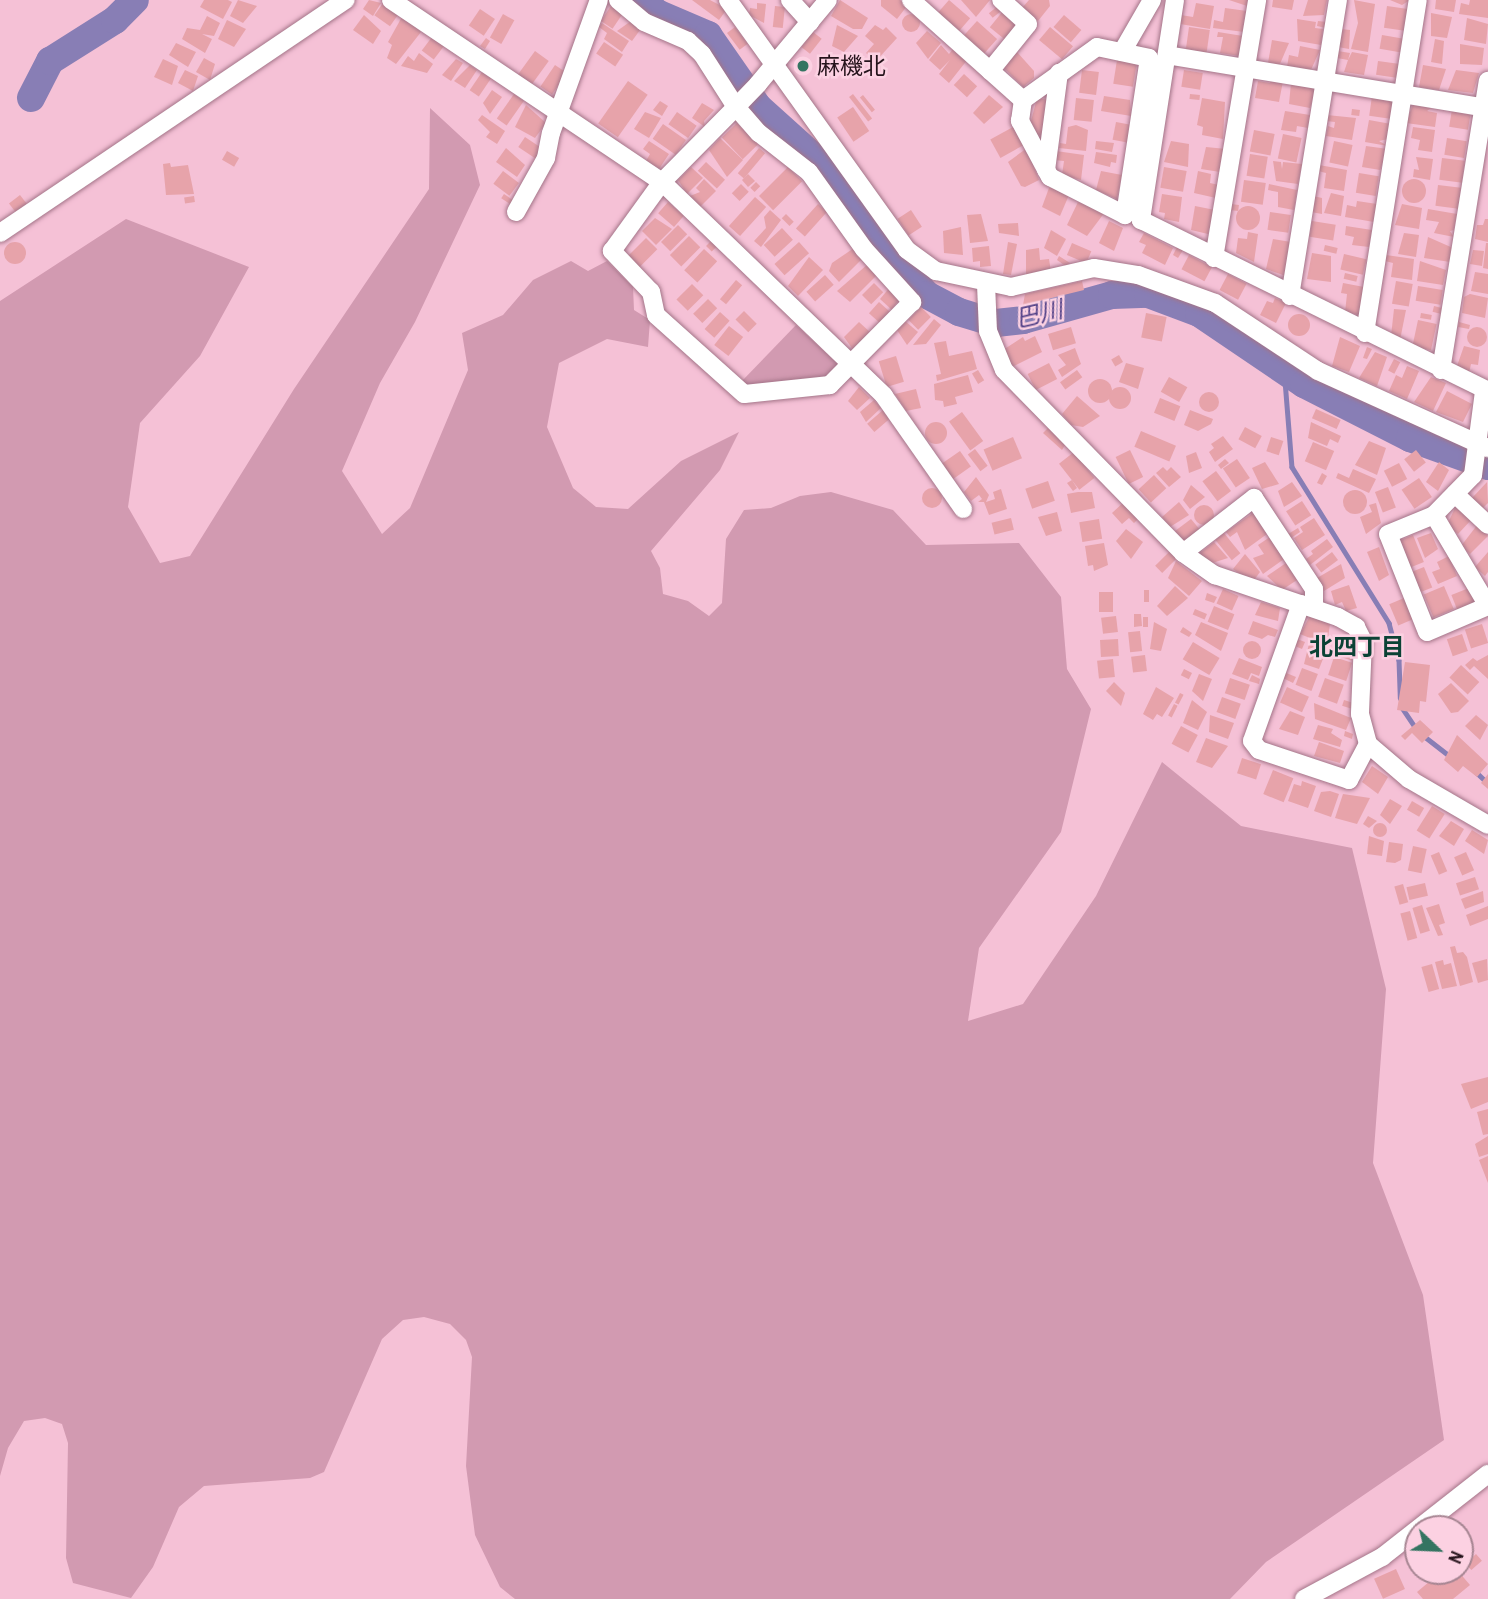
<!DOCTYPE html>
<meta charset="utf-8">
<style>
body{margin:0}
#map{position:relative;width:1488px;height:1599px;overflow:hidden;background:#f5c1d6;font-family:"Archivo Narrow","Noto Sans JP",sans-serif}
div>[style]{position:absolute}
[style*='--x']{left:calc(var(--x)*1px);top:calc(var(--y)*1px);width:calc(var(--w)*1px);rotate:calc(var(--a)*1deg)}
.green>*{inset:0;background:#d29ab1}
.stream>*{height:4.5px;margin:-2.25px;padding:0 2.25px;transform-origin:2.25px;border-radius:2.25px;background:#887eb5}
.river>*{height:28px;margin:-14px;padding:0 14px;transform-origin:14px;border-radius:14px;background:#887eb5}
.building>*{inset:0;background:#e7a3aa;transform-origin:0 0}
.round{border-radius:50%}
.roads{filter:drop-shadow(0 0 2px #a37488) drop-shadow(0 0 2px #a37488)}
.minor>*{height:18px;margin:-9px;padding:0 9px;transform-origin:9px;border-radius:9px;background:#fff}
.dots>*{width:19px;height:19px;translate:-50% -50%;box-sizing:border-box;border:4px solid #fcd1e2;border-radius:50%}
span{translate:-50% -50%;white-space:nowrap;text-align:center;line-height:1.15;-webkit-text-stroke:5px #fcd1e2;paint-order:stroke}
.poi-label{font-size:23px;color:#25131b}
.left{translate:0 -50%;text-align:left}
.water-label{font-size:24px;color:#534288;font-style:italic}
.neighbourhood-label{font-size:24px;color:#0b4235;font-weight:700}
.north{position:absolute;left:1404px;top:1515px;width:70px;height:70px;box-sizing:border-box;background:#fcd1e2;border:2px solid #a68592;border-radius:50%;rotate:113deg;font-size:19px;font-weight:700;line-height:28px;text-align:center;color:#25131b}
.north::after{content:'';display:block;margin:auto;width:24px;height:32px;background:#347461;clip-path:polygon(50% 0,100% 100%,50% 72%,0 100%)}
</style>
<div id="map">
<div class="green">
<div style="clip-path:polygon(430px 108px,470px 145px,480px 185px,415px 322px,380px 383px,342px 471px,382px 534px,410px 508px,468px 370px,462px 333px,503px 315px,533px 280px,571px 261px,588px 271px,607px 261px,633px 287px,634px 310px,650px 320px,648px 347px,607px 339px,559px 363px,547px 427px,573px 488px,596px 507px,628px 509px,681px 461px,739px 432px,720px 470px,651px 551px,660px 568px,663px 594px,688px 601px,709px 616px,722px 603px,726px 539px,744px 510px,771px 508px,800px 496px,831px 492px,893px 510px,926px 545px,1019px 543px,1061px 597px,1067px 669px,1091px 709px,1061px 832px,979px 948px,968px 1021px,1023px 1004px,1096px 896px,1162px 762px,1241px 826px,1352px 848px,1386px 989px,1373px 1163px,1423px 1295px,1444px 1440px,1266px 1562px,1230px 1599px,515px 1599px,500px 1587px,475px 1535px,466px 1466px,472px 1357px,466px 1340px,450px 1324px,424px 1317px,403px 1320px,382px 1339px,324px 1472px,310px 1478px,204px 1486px,179px 1507px,153px 1567px,131px 1598px,73px 1583px,66px 1558px,68px 1443px,62px 1424px,45px 1418px,24px 1421px,8px 1448px,0 1476px,0 301px,126px 219px,249px 267px,200px 356px,140px 423px,128px 507px,160px 563px,190px 556px,294px 389px,429px 189px)"></div>
<div style="clip-path:polygon(796px 325px,840px 366px,828px 378px,748px 388px,741px 382px)"></div>
</div>
<div class="stream">
<div style="--x:1284;--y:368;--w:99;--a:85.4"></div>
<div style="--x:1292;--y:467;--w:184;--a:58.1"></div>
<div style="--x:1389;--y:623;--w:38;--a:75"></div>
<div style="--x:1399;--y:660;--w:38;--a:88"></div>
<div style="--x:1401;--y:706;--w:25;--a:56"></div>
<div style="--x:1424;--y:736;--w:33;--a:38"></div>
<div style="--x:1476;--y:772;--w:16;--a:43"></div>
</div>
<div class="river">
<div style="--x:642;--y:0;--w:20;--a:41"></div>
<div style="--x:657;--y:13;--w:56;--a:23.3"></div>
<div style="--x:708;--y:35;--w:88;--a:55.2"></div>
<div style="--x:758;--y:107;--w:93;--a:41.9"></div>
<div style="--x:827;--y:169;--w:86;--a:55.4"></div>
<div style="--x:876;--y:240;--w:75;--a:47.2"></div>
<div style="--x:927;--y:295;--w:36;--a:28"></div>
<div style="--x:959;--y:312;--w:39;--a:17"></div>
<div style="--x:996;--y:323;--w:27;--a:-6"></div>
<div style="--x:1023;--y:320;--w:92;--a:-15.7"></div>
<div style="--x:1112;--y:295;--w:36;--a:-2"></div>
<div style="--x:1148;--y:294;--w:54;--a:20.4"></div>
<div style="--x:1199;--y:313;--w:127;--a:34.1"></div>
<div style="--x:1304;--y:384;--w:119;--a:27"></div>
<div style="--x:1410;--y:438;--w:83;--a:19.7"></div>
<div style="--x:31;--y:98;--w:42;--a:-62.8"></div>
<div style="--x:50;--y:61;--w:77;--a:-32.2"></div>
<div style="--x:115;--y:20;--w:28;--a:-45"></div>
</div>
<div class="building">
<div style="clip-path:polygon(204px 0,228px 0,232px 2px,223px 19px,200px 7px)"></div>
<div style="clip-path:polygon(238px 0,257px 6px,243px 23px,230px 16px)"></div>
<div style="clip-path:polygon(369px 0,381px 3px,373px 16px,363px 9px)"></div>
<div style="clip-path:polygon(692px 0,710px 0,727px 9px,719px 20px)"></div>
<div style="clip-path:polygon(840px 0,868px 18px,862px 29px,853px 29px,831px 16px)"></div>
<div style="clip-path:polygon(881px 0,900px 0,907px 6px,897px 19px,881px 6px)"></div>
<div style="left:949px;top:0;width:28px;height:19px;rotate:41deg"></div>
<div style="clip-path:polygon(961px 0,990px 0,976px 17px)"></div>
<div style="clip-path:polygon(1029px 0,1049px 0,1050px 6px,1038px 21px,1022px 8px)"></div>
<div style="clip-path:polygon(1229px 0,1248px 0,1247px 6px)"></div>
<div style="clip-path:polygon(1273px 0,1294px 0,1292px 10px,1272px 7px)"></div>
<div style="clip-path:polygon(1308px 0,1327px 0,1324px 15px,1303px 16px)"></div>
<div style="clip-path:polygon(1354px 0,1375px 4px,1368px 52px,1351px 49px,1358px 23px)"></div>
<div style="clip-path:polygon(1390px 0,1410px 0,1402px 5px)"></div>
<div style="clip-path:polygon(1436px 0,1456px 0,1454px 12px,1435px 9px)"></div>
<div style="clip-path:polygon(1470px 0,1488px 0,1488px 18px,1459px 14px,1461px 3px,1469px 5px)"></div>
<div style="left:383px;top:3px;width:19px;height:15px;rotate:35deg"></div>
<div style="clip-path:polygon(757px 3px,766px 4px,764px 23px,749px 15px,750px 8px,757px 9px)"></div>
<div style="clip-path:polygon(1196px 3px,1214px 6px,1210px 29px,1180px 24px,1181px 15px,1193px 17px)"></div>
<div style="left:999px;top:5px;width:6px;height:13px;rotate:51deg"></div>
<div style="left:611px;top:6px;width:14px;height:18px;rotate:34deg"></div>
<div style="left:775px;top:6px;width:10px;height:21px;rotate:6deg"></div>
<div style="left:1387px;top:6px;width:21px;height:22px;rotate:8deg"></div>
<div style="clip-path:polygon(1225px 8px,1247px 11px,1244px 32px,1213px 28px,1214px 20px,1223px 22px)"></div>
<div style="left:480px;top:9px;width:18px;height:20px;rotate:34deg"></div>
<div style="left:1003px;top:11px;width:19px;height:21px;rotate:39deg"></div>
<div style="clip-path:polygon(1431px 13px,1452px 17px,1447px 38px,1431px 36px)"></div>
<div class="round" style="left:902px;top:14px;width:18px;height:18px"></div>
<div style="left:503px;top:14px;width:13px;height:27px;rotate:29deg"></div>
<div style="clip-path:polygon(364px 15px,381px 31px,373px 44px,353px 30px)"></div>
<div style="clip-path:polygon(403px 15px,421px 32px,396px 64px,387px 58px,392px 45px,388px 42px)"></div>
<div style="left:1064px;top:15px;width:23px;height:16px;rotate:41deg"></div>
<div style="clip-path:polygon(207px 16px,220px 23px,214px 36px,202px 34px,212px 39px,205px 53px,182px 39px,187px 28px,200px 30px)"></div>
<div style="clip-path:polygon(1467px 18px,1488px 24px,1486px 44px,1464px 40px)"></div>
<div style="clip-path:polygon(1297px 19px,1316px 22px,1315px 28px,1323px 29px,1321px 45px,1298px 41px)"></div>
<div style="clip-path:polygon(227px 20px,246px 29px,234px 47px,218px 39px)"></div>
<div style="clip-path:polygon(631px 21px,640px 30px,632px 41px,617px 31px)"></div>
<div style="left:977px;top:21px;width:27px;height:21px;rotate:42deg"></div>
<div style="clip-path:polygon(1318px 21px,1327px 22px,1326px 28px,1317px 26px)"></div>
<div style="clip-path:polygon(602px 23px,629px 41px,622px 52px,604px 39px,607px 33px,599px 27px)"></div>
<div style="clip-path:polygon(837px 25px,858px 36px,844px 52px,832px 46px)"></div>
<div style="clip-path:polygon(875px 25px,883px 30px,886px 27px,897px 38px,876px 61px,866px 53px,874px 44px,865px 36px)"></div>
<div style="left:735px;top:27px;width:21px;height:10px;rotate:53deg"></div>
<div style="left:1050px;top:27px;width:30px;height:17px;rotate:40deg"></div>
<div style="left:1189px;top:27px;width:21px;height:24px;rotate:8deg"></div>
<div style="clip-path:polygon(1341px 29px,1350px 30px,1349px 49px,1338px 47px)"></div>
<div style="clip-path:polygon(927px 31px,941px 43px,928px 59px,916px 43px)"></div>
<div style="left:813px;top:32px;width:11px;height:19px;rotate:38deg"></div>
<div style="clip-path:polygon(1218px 32px,1243px 36px,1240px 56px,1220px 53px,1223px 37px,1217px 37px)"></div>
<div style="left:1382px;top:35px;width:22px;height:14px;rotate:10deg"></div>
<div style="left:432px;top:37px;width:15px;height:17px;rotate:37deg"></div>
<div style="clip-path:polygon(486px 38px,490px 41px,485px 49px,480px 46px)"></div>
<div style="clip-path:polygon(1435px 39px,1444px 41px,1442px 64px,1431px 62px)"></div>
<div style="clip-path:polygon(1272px 40px,1289px 43px,1279px 66px,1268px 63px)"></div>
<div style="left:604px;top:42px;width:23px;height:14px;rotate:34deg"></div>
<div style="clip-path:polygon(176px 43px,196px 52px,188px 67px,169px 55px)"></div>
<div style="clip-path:polygon(1460px 44px,1484px 48px,1482px 65px,1460px 64px)"></div>
<div style="clip-path:polygon(941px 45px,949px 54px,953px 49px,968px 59px,949px 83px,939px 74px,950px 60px,940px 70px,929px 60px)"></div>
<div style="clip-path:polygon(1300px 46px,1320px 50px,1310px 72px,1287px 67px,1289px 55px,1298px 57px)"></div>
<div style="left:535px;top:51px;width:17px;height:29px;rotate:36deg"></div>
<div style="clip-path:polygon(1338px 51px,1350px 53px,1348px 60px,1352px 52px,1368px 55px,1364px 75px,1344px 72px,1348px 60px,1337px 58px)"></div>
<div style="clip-path:polygon(1017px 52px,1034px 71px,1034px 78px,1023px 87px,1002px 66px)"></div>
<div style="clip-path:polygon(419px 53px,433px 64px,427px 73px,401px 66px,408px 56px,414px 61px)"></div>
<div style="clip-path:polygon(204px 58px,215px 64px,210px 80px,196px 72px)"></div>
<div style="clip-path:polygon(163px 59px,178px 66px,172px 85px,154px 77px)"></div>
<div style="clip-path:polygon(456px 59px,463px 63px,451px 81px,442px 75px)"></div>
<div style="left:1117px;top:60px;width:20px;height:24px;rotate:9deg"></div>
<div style="left:1378px;top:61px;width:22px;height:14px;rotate:8deg"></div>
<div style="clip-path:polygon(470px 65px,477px 70px,465px 88px,454px 81px)"></div>
<div style="left:555px;top:65px;width:14px;height:26px;rotate:34deg"></div>
<div style="clip-path:polygon(1423px 65px,1446px 69px,1439px 90px,1419px 87px)"></div>
<div style="clip-path:polygon(185px 70px,198px 76px,193px 91px,178px 83px)"></div>
<div style="left:1082px;top:70px;width:17px;height:23px;rotate:7deg"></div>
<div style="left:1184px;top:70px;width:19px;height:17px;rotate:9deg"></div>
<div style="clip-path:polygon(1456px 70px,1479px 73px,1473px 93px,1448px 90px)"></div>
<div style="left:482px;top:72px;width:11px;height:22px;rotate:34deg"></div>
<div style="left:964px;top:74px;width:18px;height:15px;rotate:43deg"></div>
<div style="clip-path:polygon(1271px 79px,1283px 81px,1279px 102px,1255px 98px,1258px 81px,1270px 83px)"></div>
<div style="left:628px;top:81px;width:24px;height:52px;rotate:35deg"></div>
<div style="clip-path:polygon(1291px 83px,1316px 89px,1310px 108px,1289px 104px)"></div>
<div style="clip-path:polygon(492px 90px,502px 97px,490px 114px,483px 103px)"></div>
<div style="left:514px;top:94px;width:12px;height:30px;rotate:35deg"></div>
<div style="left:853px;top:94px;width:31px;height:5px;rotate:52deg"></div>
<div style="left:1190px;top:94px;width:10px;height:5px;rotate:6deg"></div>
<div style="left:863px;top:95px;width:19px;height:4px;rotate:51deg"></div>
<div style="clip-path:polygon(989px 95px,1003px 107px,984px 124px,973px 113px)"></div>
<div style="clip-path:polygon(1104px 96px,1130px 100px,1131px 116px,1101px 111px)"></div>
<div style="left:1372px;top:96px;width:21px;height:20px;rotate:8deg"></div>
<div style="clip-path:polygon(1037px 98px,1050px 100px,1044px 136px,1034px 134px,1030px 125px)"></div>
<div style="left:1076px;top:98px;width:18px;height:22px;rotate:6deg"></div>
<div style="clip-path:polygon(1202px 98px,1225px 102px,1223px 139px,1202px 135px,1203px 127px,1197px 125px)"></div>
<div style="clip-path:polygon(660px 101px,668px 106px,662px 116px,653px 110px)"></div>
<div style="clip-path:polygon(702px 103px,714px 110px,704px 121px,705px 127px,692px 118px)"></div>
<div style="clip-path:polygon(1413px 104px,1434px 106px,1427px 111px,1437px 113px,1435px 127px,1406px 123px)"></div>
<div style="clip-path:polygon(526px 105px,546px 123px,535px 138px,515px 127px)"></div>
<div style="left:853px;top:107px;width:29px;height:19px;rotate:56deg"></div>
<div style="left:1352px;top:109px;width:8px;height:6px;rotate:7deg"></div>
<div style="left:1452px;top:109px;width:19px;height:18px;rotate:9deg"></div>
<div style="clip-path:polygon(1285px 111px,1310px 115px,1308px 128px,1297px 126px,1296px 132px,1281px 130px)"></div>
<div style="clip-path:polygon(645px 112px,661px 118px,649px 138px,634px 129px)"></div>
<div style="left:677px;top:112px;width:24px;height:15px;rotate:35deg"></div>
<div style="clip-path:polygon(482px 115px,505px 131px,497px 144px,486px 137px,490px 132px,478px 120px)"></div>
<div style="clip-path:polygon(1327px 115px,1356px 118px,1352px 140px,1326px 136px,1328px 126px,1334px 128px,1335px 122px,1326px 121px)"></div>
<div style="clip-path:polygon(1369px 120px,1391px 124px,1388px 139px,1379px 141px,1388px 146px,1365px 142px)"></div>
<div style="left:1116px;top:122px;width:15px;height:18px;rotate:11deg"></div>
<div style="left:737px;top:123px;width:30px;height:21px;rotate:46deg"></div>
<div style="left:663px;top:124px;width:28px;height:18px;rotate:35deg"></div>
<div style="clip-path:polygon(1076px 125px,1088px 130px,1086px 151px,1059px 148px,1060px 143px,1066px 144px,1068px 127px)"></div>
<div style="left:1013px;top:127px;width:21px;height:26px;rotate:61deg"></div>
<div style="clip-path:polygon(1413px 127px,1435px 130px,1432px 152px,1418px 150px,1420px 140px,1411px 138px)"></div>
<div style="left:1254px;top:130px;width:21px;height:22px;rotate:11deg"></div>
<div style="left:1283px;top:134px;width:19px;height:25px;rotate:12deg"></div>
<div style="left:525px;top:137px;width:23px;height:12px;rotate:34deg"></div>
<div style="clip-path:polygon(720px 138px,743px 160px,727px 177px,709px 150px)"></div>
<div style="left:1447px;top:138px;width:20px;height:17px;rotate:9deg"></div>
<div style="clip-path:polygon(649px 141px,669px 154px,659px 169px,646px 161px,650px 154px,643px 149px)"></div>
<div style="clip-path:polygon(1096px 141px,1114px 143px,1112px 152px,1095px 149px)"></div>
<div style="clip-path:polygon(1171px 141px,1189px 144px,1188px 167px,1164px 162px)"></div>
<div style="left:1334px;top:141px;width:19px;height:22px;rotate:12deg"></div>
<div style="clip-path:polygon(1366px 146px,1388px 149px,1380px 170px,1362px 167px)"></div>
<div style="clip-path:polygon(1206px 147px,1226px 149px,1220px 172px,1201px 169px)"></div>
<div style="clip-path:polygon(506px 148px,525px 165px,517px 177px,496px 162px)"></div>
<div style="left:759px;top:148px;width:8px;height:33px;rotate:40deg"></div>
<div style="clip-path:polygon(1027px 148px,1039px 180px,1025px 187px,1021px 186px,1008px 162px)"></div>
<div style="left:227px;top:151px;width:14px;height:10px;rotate:30deg"></div>
<div style="clip-path:polygon(1056px 151px,1084px 155px,1081px 180px,1062px 175px,1064px 161px,1054px 160px)"></div>
<div style="clip-path:polygon(1096px 152px,1117px 155px,1116px 163px,1111px 162px,1110px 167px,1094px 163px)"></div>
<div style="left:1250px;top:154px;width:18px;height:22px;rotate:9deg"></div>
<div style="clip-path:polygon(1416px 157px,1433px 159px,1430px 180px,1413px 177px,1414px 169px,1419px 170px)"></div>
<div style="left:1442px;top:158px;width:23px;height:22px;rotate:7deg"></div>
<div style="clip-path:polygon(1273px 161px,1281px 162px,1282px 169px,1283px 162px,1302px 164px,1298px 184px,1276px 181px)"></div>
<div style="left:706px;top:162px;width:26px;height:12px;rotate:43deg"></div>
<div style="clip-path:polygon(170px 163px,171px 167px,188px 165px,194px 194px,166px 195px,163px 164px)"></div>
<div style="clip-path:polygon(1319px 165px,1347px 170px,1344px 191px,1324px 188px,1326px 173px,1318px 171px)"></div>
<div style="clip-path:polygon(691px 167px,703px 178px,687px 194px,678px 180px)"></div>
<div style="left:788px;top:167px;width:20px;height:41px;rotate:45deg"></div>
<div style="left:1164px;top:167px;width:23px;height:21px;rotate:10deg"></div>
<div style="left:503px;top:171px;width:20px;height:16px;rotate:37deg"></div>
<div style="clip-path:polygon(1101px 171px,1122px 175px,1117px 199px,1096px 190px)"></div>
<div style="clip-path:polygon(1198px 171px,1211px 174px,1210px 183px,1219px 185px,1216px 198px,1194px 193px)"></div>
<div style="left:1359px;top:173px;width:20px;height:20px;rotate:9deg"></div>
<div style="clip-path:polygon(748px 174px,755px 181px,748px 187px,742px 180px)"></div>
<div class="round" style="left:1402px;top:179px;width:24px;height:24px"></div>
<div style="clip-path:polygon(704px 179px,716px 191px,700px 207px,690px 196px,700px 192px,696px 188px)"></div>
<div style="left:1244px;top:180px;width:22px;height:22px;rotate:8deg"></div>
<div style="left:756px;top:182px;width:6px;height:8px;rotate:45deg"></div>
<div style="left:741px;top:184px;width:11px;height:13px;rotate:45deg"></div>
<div style="clip-path:polygon(1269px 184px,1297px 190px,1294px 210px,1278px 207px,1278px 192px,1268px 190px)"></div>
<div style="left:1438px;top:185px;width:23px;height:21px;rotate:7deg"></div>
<div style="clip-path:polygon(1053px 187px,1069px 195px,1060px 216px,1042px 207px,1049px 188px)"></div>
<div style="clip-path:polygon(1331px 193px,1344px 196px,1341px 216px,1324px 213px)"></div>
<div style="left:504px;top:194px;width:11px;height:5px;rotate:34deg"></div>
<div style="clip-path:polygon(1162px 194px,1182px 197px,1179px 222px,1164px 219px,1165px 213px,1159px 212px)"></div>
<div style="left:20px;top:195px;width:11px;height:14px;rotate:52deg"></div>
<div style="left:194px;top:196px;width:6px;height:10px;rotate:81deg"></div>
<div style="clip-path:polygon(1313px 196px,1322px 198px,1322px 214px,1311px 212px)"></div>
<div style="left:755px;top:197px;width:15px;height:39px;rotate:42deg"></div>
<div style="clip-path:polygon(1357px 201px,1377px 204px,1374px 222px,1345px 217px,1347px 205px,1356px 207px)"></div>
<div style="left:668px;top:202px;width:21px;height:15px;rotate:41deg"></div>
<div style="clip-path:polygon(1078px 202px,1105px 212px,1087px 236px,1067px 225px)"></div>
<div style="left:818px;top:204px;width:12px;height:33px;rotate:42deg"></div>
<div style="left:1231px;top:204px;width:8px;height:6px;rotate:7deg"></div>
<div style="clip-path:polygon(1402px 204px,1422px 208px,1419px 229px,1395px 225px)"></div>
<div style="clip-path:polygon(1195px 206px,1215px 210px,1208px 234px,1191px 230px)"></div>
<div class="round" style="left:1236px;top:206px;width:24px;height:24px"></div>
<div style="clip-path:polygon(1428px 209px,1457px 214px,1454px 230px,1450px 231px,1454px 237px,1434px 233px,1439px 222px,1426px 220px)"></div>
<div style="clip-path:polygon(770px 210px,781px 220px,761px 247px,754px 241px,766px 228px,764px 217px)"></div>
<div style="left:911px;top:210px;width:20px;height:16px;rotate:57deg"></div>
<div style="left:1270px;top:212px;width:21px;height:18px;rotate:8deg"></div>
<div style="left:786px;top:214px;width:11px;height:6px;rotate:45deg"></div>
<div style="clip-path:polygon(981px 214px,988px 241px,970px 243px,967px 215px)"></div>
<div style="clip-path:polygon(655px 218px,672px 229px,656px 245px,642px 231px)"></div>
<div style="clip-path:polygon(1485px 219px,1488px 219px,1488px 242px,1475px 239px,1477px 225px,1483px 225px)"></div>
<div style="clip-path:polygon(1109px 221px,1123px 228px,1114px 251px,1099px 243px)"></div>
<div style="left:1312px;top:221px;width:24px;height:16px;rotate:9deg"></div>
<div style="clip-path:polygon(1018px 223px,1019px 236px,999px 233px,998px 224px)"></div>
<div style="left:678px;top:225px;width:13px;height:24px;rotate:45deg"></div>
<div style="clip-path:polygon(1346px 226px,1372px 230px,1369px 247px,1352px 245px,1354px 237px,1345px 235px)"></div>
<div style="clip-path:polygon(961px 227px,963px 255px,944px 253px,943px 231px)"></div>
<div style="left:782px;top:228px;width:16px;height:25px;rotate:47deg"></div>
<div style="clip-path:polygon(1051px 230px,1066px 239px,1057px 256px,1044px 248px)"></div>
<div style="clip-path:polygon(1248px 232px,1258px 234px,1254px 262px,1236px 253px,1238px 238px,1247px 239px)"></div>
<div style="clip-path:polygon(1144px 233px,1173px 248px,1165px 265px,1142px 253px,1146px 245px,1139px 242px)"></div>
<div style="clip-path:polygon(1404px 233px,1419px 235px,1416px 257px,1398px 254px)"></div>
<div style="left:689px;top:236px;width:16px;height:27px;rotate:45deg"></div>
<div style="clip-path:polygon(1428px 237px,1453px 248px,1450px 262px,1424px 258px)"></div>
<div style="left:646px;top:238px;width:16px;height:26px;rotate:45deg"></div>
<div style="clip-path:polygon(1273px 239px,1291px 242px,1286px 276px,1266px 269px)"></div>
<div style="left:711px;top:241px;width:8px;height:7px;rotate:45deg"></div>
<div class="round" style="left:4px;top:242px;width:22px;height:22px"></div>
<div style="left:799px;top:242px;width:15px;height:33px;rotate:48deg"></div>
<div style="clip-path:polygon(1008px 242px,1017px 244px,1011px 275px,1003px 274px)"></div>
<div style="left:1072px;top:243px;width:21px;height:13px;rotate:23deg"></div>
<div style="clip-path:polygon(1486px 243px,1488px 243px,1488px 269px,1483px 268px)"></div>
<div style="left:1325px;top:245px;width:13px;height:6px;rotate:13deg"></div>
<div style="clip-path:polygon(989px 246px,991px 266px,980px 267px,980px 261px,973px 262px,972px 248px)"></div>
<div style="clip-path:polygon(1177px 247px,1183px 250px,1178px 258px,1173px 255px)"></div>
<div style="clip-path:polygon(854px 248px,863px 258px,839px 282px,829px 271px,832px 263px)"></div>
<div style="clip-path:polygon(1039px 248px,1040px 260px,1049px 259px,1051px 272px,1026px 275px,1026px 250px)"></div>
<div style="left:704px;top:249px;width:18px;height:29px;rotate:43deg"></div>
<div style="clip-path:polygon(1473px 250px,1484px 251px,1482px 266px,1470px 264px)"></div>
<div style="clip-path:polygon(1312px 253px,1331px 256px,1331px 282px,1307px 279px)"></div>
<div style="left:1344px;top:254px;width:23px;height:16px;rotate:13deg"></div>
<div style="left:1189px;top:255px;width:26px;height:16px;rotate:28deg"></div>
<div style="clip-path:polygon(1386px 255px,1414px 259px,1412px 280px,1391px 277px,1393px 263px,1385px 261px)"></div>
<div style="clip-path:polygon(1059px 256px,1070px 263px,1067px 267px,1057px 260px)"></div>
<div style="clip-path:polygon(809px 257px,823px 270px,798px 296px,788px 286px)"></div>
<div style="clip-path:polygon(1420px 261px,1446px 270px,1443px 285px,1417px 281px)"></div>
<div style="clip-path:polygon(868px 264px,878px 274px,850px 302px,837px 291px)"></div>
<div style="clip-path:polygon(1475px 272px,1488px 274px,1488px 294px,1471px 291px)"></div>
<div style="left:1345px;top:273px;width:13px;height:6px;rotate:13deg"></div>
<div style="left:1228px;top:274px;width:21px;height:18px;rotate:28deg"></div>
<div style="left:825px;top:275px;width:13px;height:25px;rotate:48deg"></div>
<div style="left:736px;top:280px;width:8px;height:25px;rotate:40deg"></div>
<div style="clip-path:polygon(1082px 281px,1084px 290px,1023px 305px,1025px 294px)"></div>
<div style="left:1396px;top:281px;width:17px;height:23px;rotate:10deg"></div>
<div style="left:874px;top:283px;width:13px;height:17px;rotate:45deg"></div>
<div style="clip-path:polygon(1343px 283px,1364px 287px,1359px 315px,1345px 312px,1347px 294px,1341px 293px)"></div>
<div style="left:692px;top:284px;width:16px;height:22px;rotate:45deg"></div>
<div style="clip-path:polygon(891px 286px,901px 296px,892px 310px,880px 299px)"></div>
<div style="left:1418px;top:286px;width:25px;height:15px;rotate:9deg"></div>
<div style="clip-path:polygon(1470px 294px,1488px 298px,1485px 318px,1462px 313px,1464px 297px)"></div>
<div style="clip-path:polygon(1275px 298px,1286px 303px,1276px 323px,1260px 315px,1267px 301px,1273px 303px)"></div>
<div style="left:708px;top:299px;width:13px;height:21px;rotate:45deg"></div>
<div style="left:879px;top:302px;width:15px;height:15px;rotate:42deg"></div>
<div style="left:1434px;top:306px;width:8px;height:6px;rotate:14deg"></div>
<div style="left:921px;top:307px;width:14px;height:18px;rotate:45deg"></div>
<div style="clip-path:polygon(1394px 309px,1406px 310px,1400px 340px,1391px 336px)"></div>
<div style="left:744px;top:311px;width:18px;height:12px;rotate:45deg"></div>
<div style="left:720px;top:312px;width:13px;height:23px;rotate:42deg"></div>
<div style="left:1146px;top:313px;width:21px;height:25px;rotate:11deg"></div>
<div style="left:1421px;top:313px;width:11px;height:5px;rotate:10deg"></div>
<div class="round" style="left:1288px;top:314px;width:22px;height:22px"></div>
<div style="clip-path:polygon(934px 319px,941px 325px,926px 344px,913px 345px)"></div>
<div style="left:1418px;top:320px;width:19px;height:27px;rotate:12deg"></div>
<div style="clip-path:polygon(905px 321px,918px 332px,907px 345px,897px 330px)"></div>
<div style="clip-path:polygon(859px 322px,871px 333px,854px 351px,844px 337px)"></div>
<div style="clip-path:polygon(1459px 322px,1470px 325px,1469px 329px,1458px 327px)"></div>
<div style="left:729px;top:326px;width:18px;height:24px;rotate:38deg"></div>
<div class="round" style="left:1467px;top:327px;width:20px;height:20px"></div>
<div style="left:1071px;top:327px;width:17px;height:24px;rotate:73deg"></div>
<div style="clip-path:polygon(1035px 336px,1042px 352px,1012px 367px,1003px 350px,1023px 337px,1025px 341px)"></div>
<div style="clip-path:polygon(1340px 337px,1360px 346px,1349px 372px,1332px 366px)"></div>
<div style="clip-path:polygon(946px 341px,949px 356px,972px 351px,977px 369px,937px 381px,936px 375px,941px 374px,934px 343px)"></div>
<div style="clip-path:polygon(1464px 346px,1480px 350px,1478px 365px,1471px 364px,1469px 373px,1457px 366px)"></div>
<div style="clip-path:polygon(1367px 347px,1372px 349px,1367px 359px,1363px 358px)"></div>
<div style="clip-path:polygon(1075px 348px,1081px 364px,1062px 377px,1058px 370px,1066px 365px,1058px 355px)"></div>
<div style="clip-path:polygon(1375px 352px,1387px 357px,1377px 386px,1359px 378px)"></div>
<div style="left:1119px;top:355px;width:8px;height:9px;rotate:60deg"></div>
<div style="left:896px;top:356px;width:27px;height:18px;rotate:73deg"></div>
<div style="left:1394px;top:359px;width:7px;height:13px;rotate:27deg"></div>
<div style="left:1049px;top:363px;width:18px;height:24px;rotate:63deg"></div>
<div style="clip-path:polygon(1126px 363px,1144px 368px,1138px 389px,1119px 382px)"></div>
<div style="clip-path:polygon(1407px 366px,1419px 371px,1407px 399px,1389px 391px,1396px 375px,1402px 378px)"></div>
<div style="left:978px;top:370px;width:12px;height:7px;rotate:59deg"></div>
<div style="left:1077px;top:370px;width:9px;height:21px;rotate:54deg"></div>
<div style="clip-path:polygon(968px 375px,973px 392px,955px 397px,957px 404px,944px 407px,943px 401px,935px 400px,934px 384px)"></div>
<div style="left:1169px;top:377px;width:21px;height:17px;rotate:29deg"></div>
<div style="clip-path:polygon(1431px 377px,1446px 383px,1433px 411px,1414px 402px)"></div>
<div class="round" style="left:1088px;top:379px;width:24px;height:24px"></div>
<div style="clip-path:polygon(859px 387px,870px 398px,857px 410px,848px 401px)"></div>
<div class="round" style="left:1109px;top:387px;width:22px;height:22px"></div>
<div style="clip-path:polygon(916px 389px,921px 408px,906px 411px,895px 394px)"></div>
<div style="clip-path:polygon(1447px 391px,1472px 404px,1463px 422px,1436px 412px)"></div>
<div class="round" style="left:1199px;top:392px;width:20px;height:20px"></div>
<div style="clip-path:polygon(1077px 396px,1100px 416px,1083px 427px,1071px 425px,1062px 414px)"></div>
<div style="left:1160px;top:398px;width:22px;height:16px;rotate:22deg"></div>
<div style="clip-path:polygon(874px 400px,881px 408px,866px 422px,860px 412px)"></div>
<div style="left:1316px;top:409px;width:27px;height:10px;rotate:24deg"></div>
<div style="left:883px;top:410px;width:11px;height:21px;rotate:49deg"></div>
<div style="clip-path:polygon(1190px 410px,1213px 419px,1211px 424px,1198px 431px,1184px 425px)"></div>
<div style="left:962px;top:412px;width:36px;height:16px;rotate:54deg"></div>
<div class="round" style="left:925px;top:422px;width:22px;height:22px"></div>
<div style="clip-path:polygon(1311px 422px,1341px 436px,1338px 443px,1330px 439px,1327px 446px,1308px 438px)"></div>
<div style="clip-path:polygon(1050px 426px,1067px 442px,1062px 450px,1043px 433px)"></div>
<div style="left:1245px;top:427px;width:19px;height:14px;rotate:28deg"></div>
<div style="left:1141px;top:431px;width:38px;height:17px;rotate:23deg"></div>
<div style="clip-path:polygon(1223px 436px,1233px 449px,1215px 462px,1209px 452px,1214px 448px,1211px 444px)"></div>
<div style="left:1013px;top:437px;width:23px;height:32px;rotate:67deg"></div>
<div style="left:1271px;top:437px;width:13px;height:15px;rotate:18deg"></div>
<div style="clip-path:polygon(1369px 441px,1386px 448px,1377px 475px,1355px 465px)"></div>
<div style="left:1313px;top:442px;width:23px;height:21px;rotate:23deg"></div>
<div style="left:975px;top:449px;width:21px;height:9px;rotate:53deg"></div>
<div style="left:1130px;top:450px;width:30px;height:16px;rotate:64deg"></div>
<div style="left:1416px;top:450px;width:16px;height:15px;rotate:52deg"></div>
<div style="left:960px;top:451px;width:19px;height:22px;rotate:55deg"></div>
<div style="left:1074px;top:452px;width:33px;height:19px;rotate:52deg"></div>
<div style="clip-path:polygon(1196px 452px,1202px 468px,1189px 473px,1186px 456px)"></div>
<div style="clip-path:polygon(1225px 459px,1229px 463px,1221px 469px,1218px 465px)"></div>
<div style="left:1237px;top:459px;width:23px;height:17px;rotate:56deg"></div>
<div style="clip-path:polygon(1265px 462px,1279px 484px,1262px 489px,1252px 468px)"></div>
<div style="clip-path:polygon(1439px 462px,1449px 470px,1438px 491px,1426px 482px)"></div>
<div style="left:1399px;top:463px;width:18px;height:17px;rotate:63deg"></div>
<div style="clip-path:polygon(1163px 467px,1167px 471px,1171px 467px,1181px 477px,1169px 487px,1156px 473px)"></div>
<div style="clip-path:polygon(1353px 469px,1376px 479px,1369px 493px,1336px 478px,1338px 473px,1349px 478px)"></div>
<div style="left:1216px;top:471px;width:25px;height:17px;rotate:53deg"></div>
<div style="clip-path:polygon(1322px 473px,1327px 476px,1322px 485px,1317px 483px)"></div>
<div style="left:1154px;top:475px;width:18px;height:21px;rotate:47deg"></div>
<div style="clip-path:polygon(976px 477px,989px 495px,986px 502px,995px 499px,993px 492px,1001px 489px,1007px 509px,989px 515px,984px 502px,978px 502px,982px 499px,979px 495px,971px 501px,964px 492px)"></div>
<div style="left:1419px;top:478px;width:23px;height:21px;rotate:56deg"></div>
<div style="clip-path:polygon(1072px 480px,1077px 488px,1073px 491px,1067px 483px)"></div>
<div style="left:1048px;top:481px;width:21px;height:24px;rotate:71deg"></div>
<div style="clip-path:polygon(1292px 482px,1302px 496px,1284px 507px,1278px 491px)"></div>
<div style="clip-path:polygon(1487px 482px,1488px 503px,1483px 508px,1472px 498px)"></div>
<div style="clip-path:polygon(1191px 485px,1205px 497px,1190px 509px,1183px 500px)"></div>
<div style="left:1388px;top:487px;width:22px;height:14px;rotate:69deg"></div>
<div class="round" style="left:922px;top:488px;width:20px;height:20px"></div>
<div class="round" style="left:1343px;top:490px;width:24px;height:24px"></div>
<div style="clip-path:polygon(1078px 492px,1092px 492px,1095px 508px,1071px 513px,1067px 494px)"></div>
<div style="clip-path:polygon(1125px 501px,1140px 517px,1134px 523px,1129px 518px,1122px 524px,1112px 513px)"></div>
<div style="left:1302px;top:501px;width:17px;height:19px;rotate:57deg"></div>
<div style="clip-path:polygon(1179px 502px,1189px 515px,1170px 527px,1162px 517px)"></div>
<div style="clip-path:polygon(1376px 503px,1381px 523px,1366px 534px,1360px 517px,1372px 512px,1369px 505px)"></div>
<div class="round" style="left:1194px;top:505px;width:20px;height:20px"></div>
<div style="clip-path:polygon(1455px 508px,1473px 518px,1458px 534px,1447px 525px)"></div>
<div style="clip-path:polygon(1057px 512px,1062px 531px,1046px 536px,1038px 517px)"></div>
<div style="clip-path:polygon(1253px 513px,1267px 534px,1245px 550px,1237px 532px,1230px 537px,1226px 532px)"></div>
<div style="left:1011px;top:518px;width:12px;height:20px;rotate:76deg"></div>
<div style="clip-path:polygon(1314px 518px,1325px 535px,1302px 550px,1294px 538px,1303px 532px,1300px 527px)"></div>
<div style="left:1099px;top:519px;width:20px;height:20px;rotate:81deg"></div>
<div style="clip-path:polygon(1191px 519px,1201px 531px,1183px 541px,1175px 531px)"></div>
<div style="clip-path:polygon(1478px 524px,1488px 536px,1470px 554px,1461px 546px)"></div>
<div style="clip-path:polygon(1298px 528px,1300px 532px,1291px 538px,1288px 534px)"></div>
<div style="clip-path:polygon(1126px 529px,1143px 542px,1131px 559px,1116px 541px)"></div>
<div style="left:1224px;top:533px;width:26px;height:11px;rotate:51deg"></div>
<div style="clip-path:polygon(1431px 533px,1438px 549px,1425px 558px,1417px 538px)"></div>
<div style="left:1413px;top:535px;width:29px;height:14px;rotate:68deg"></div>
<div style="clip-path:polygon(1270px 537px,1284px 559px,1263px 574px,1253px 558px,1264px 554px,1258px 545px)"></div>
<div style="clip-path:polygon(1327px 539px,1333px 547px,1310px 565px,1306px 559px,1313px 554px,1311px 551px)"></div>
<div style="clip-path:polygon(1214px 542px,1228px 558px,1209px 564px,1200px 553px)"></div>
<div style="clip-path:polygon(1104px 543px,1108px 565px,1094px 571px,1093px 565px,1088px 566px,1085px 546px)"></div>
<div style="clip-path:polygon(1379px 547px,1389px 575px,1379px 581px,1367px 552px)"></div>
<div style="left:1170px;top:551px;width:10px;height:21px;rotate:45deg"></div>
<div style="left:1332px;top:552px;width:10px;height:21px;rotate:53deg"></div>
<div style="clip-path:polygon(1488px 552px,1488px 572px,1485px 576px,1475px 567px)"></div>
<div style="clip-path:polygon(1245px 554px,1260px 572px,1252px 583px,1233px 569px)"></div>
<div style="clip-path:polygon(1449px 556px,1457px 576px,1438px 584px,1432px 572px,1440px 569px,1437px 562px)"></div>
<div style="clip-path:polygon(1176px 561px,1202px 581px,1189px 596px,1168px 578px)"></div>
<div style="clip-path:polygon(1286px 563px,1297px 580px,1282px 590px,1267px 576px)"></div>
<div style="clip-path:polygon(1341px 564px,1345px 578px,1324px 591px,1317px 578px)"></div>
<div style="left:1424px;top:567px;width:22px;height:13px;rotate:68deg"></div>
<div style="clip-path:polygon(1349px 585px,1357px 608px,1346px 611px,1342px 602px,1335px 605px,1331px 591px)"></div>
<div style="clip-path:polygon(1175px 586px,1188px 598px,1167px 616px,1157px 606px)"></div>
<div style="left:1444px;top:586px;width:25px;height:22px;rotate:67deg"></div>
<div style="left:1469px;top:588px;width:16px;height:19px;rotate:68deg"></div>
<div style="left:1223px;top:589px;width:17px;height:16px;rotate:24deg"></div>
<div style="left:1144px;top:590px;width:5px;height:12px"></div>
<div style="left:1099px;top:592px;width:14px;height:20px"></div>
<div style="clip-path:polygon(1207px 593px,1217px 597px,1214px 603px,1205px 600px)"></div>
<div style="left:1404px;top:598px;width:23px;height:16px;rotate:67deg"></div>
<div style="clip-path:polygon(1261px 602px,1280px 608px,1278px 621px,1255px 615px)"></div>
<div style="left:1214px;top:606px;width:22px;height:17px;rotate:22deg"></div>
<div style="left:1195px;top:609px;width:13px;height:6px;rotate:23deg"></div>
<div style="clip-path:polygon(1134px 614px,1141px 614px,1142px 626px,1134px 627px)"></div>
<div style="left:1116px;top:616px;width:16px;height:15px;rotate:83deg"></div>
<div style="clip-path:polygon(1310px 616px,1330px 624px,1327px 645px,1300px 634px)"></div>
<div style="left:1143px;top:617px;width:5px;height:10px"></div>
<div style="clip-path:polygon(1253px 621px,1278px 630px,1275px 637px,1268px 635px,1262px 639px,1248px 634px)"></div>
<div style="clip-path:polygon(1154px 622px,1167px 629px,1161px 651px,1150px 649px)"></div>
<div style="clip-path:polygon(1201px 622px,1228px 633px,1221px 651px,1195px 635px)"></div>
<div style="left:1482px;top:624px;width:20px;height:18px;rotate:72deg"></div>
<div style="clip-path:polygon(1183px 627px,1192px 633px,1189px 637px,1180px 632px)"></div>
<div style="left:1140px;top:631px;width:20px;height:12px;rotate:84deg"></div>
<div style="left:1462px;top:634px;width:18px;height:16px;rotate:71deg"></div>
<div style="left:1118px;top:639px;width:17px;height:18px;rotate:87deg"></div>
<div style="clip-path:polygon(1297px 639px,1305px 642px,1302px 649px,1295px 646px)"></div>
<div class="round" style="left:1243px;top:641px;width:18px;height:18px"></div>
<div style="left:1193px;top:642px;width:31px;height:20px;rotate:31deg"></div>
<div style="clip-path:polygon(1309px 644px,1326px 651px,1319px 669px,1304px 664px)"></div>
<div style="left:1342px;top:648px;width:13px;height:9px;rotate:18deg"></div>
<div style="left:1145px;top:655px;width:16px;height:14px;rotate:83deg"></div>
<div style="clip-path:polygon(1488px 655px,1488px 679px,1474px 666px,1470px 670px,1465px 665px,1473px 658px,1477px 661px)"></div>
<div style="left:1334px;top:657px;width:19px;height:19px;rotate:18deg"></div>
<div style="clip-path:polygon(1239px 658px,1262px 667px,1259px 676px,1251px 673px,1248px 680px,1232px 674px)"></div>
<div style="left:1113px;top:659px;width:18px;height:16px;rotate:84deg"></div>
<div style="clip-path:polygon(1405px 662px,1430px 665px,1426px 702px,1420px 701px,1419px 713px,1397px 710px)"></div>
<div style="left:1461px;top:665px;width:25px;height:17px;rotate:43deg"></div>
<div style="left:1302px;top:668px;width:17px;height:18px;rotate:21deg"></div>
<div style="left:1184px;top:669px;width:9px;height:7px;rotate:27deg"></div>
<div style="clip-path:polygon(1284px 672px,1296px 677px,1293px 683px,1281px 677px)"></div>
<div style="clip-path:polygon(1199px 674px,1212px 679px,1203px 701px,1192px 691px)"></div>
<div style="clip-path:polygon(1252px 675px,1260px 679px,1259px 684px,1249px 681px)"></div>
<div style="left:1230px;top:678px;width:21px;height:16px;rotate:19deg"></div>
<div style="left:1325px;top:678px;width:20px;height:20px;rotate:20deg"></div>
<div style="clip-path:polygon(1114px 682px,1125px 693px,1121px 706px,1106px 691px)"></div>
<div style="clip-path:polygon(1451px 683px,1469px 701px,1458px 712px,1451px 713px,1438px 694px)"></div>
<div style="clip-path:polygon(1156px 687px,1174px 698px,1162px 717px,1157px 714px,1153px 720px,1143px 714px)"></div>
<div style="left:1287px;top:687px;width:24px;height:17px;rotate:24deg"></div>
<div style="left:1180px;top:693px;width:4px;height:11px;rotate:27deg"></div>
<div style="left:1222px;top:697px;width:20px;height:16px;rotate:20deg"></div>
<div style="clip-path:polygon(1192px 700px,1207px 712px,1198px 730px,1183px 723px)"></div>
<div style="left:1344px;top:700px;width:9px;height:6px;rotate:18deg"></div>
<div style="clip-path:polygon(1314px 703px,1351px 718px,1346px 730px,1315px 719px)"></div>
<div style="left:1174px;top:704px;width:4px;height:13px;rotate:27deg"></div>
<div style="clip-path:polygon(1290px 711px,1305px 717px,1298px 735px,1279px 729px)"></div>
<div style="clip-path:polygon(1210px 715px,1234px 723px,1228px 739px,1209px 732px)"></div>
<div style="clip-path:polygon(1476px 715px,1488px 725px,1480px 740px,1465px 726px)"></div>
<div style="clip-path:polygon(1420px 720px,1433px 732px,1422px 743px,1412px 733px,1405px 740px,1401px 736px)"></div>
<div style="clip-path:polygon(1318px 725px,1333px 729px,1331px 733px,1342px 740px,1340px 747px,1313px 739px)"></div>
<div style="left:1181px;top:726px;width:19px;height:20px;rotate:28deg"></div>
<div style="clip-path:polygon(1345px 731px,1353px 734px,1352px 739px,1344px 736px)"></div>
<div style="clip-path:polygon(1457px 735px,1488px 764px,1477px 777px,1463px 766px,1458px 772px,1444px 760px)"></div>
<div style="clip-path:polygon(1206px 738px,1228px 746px,1212px 768px,1196px 762px)"></div>
<div style="clip-path:polygon(1319px 742px,1344px 751px,1340px 763px,1314px 756px)"></div>
<div style="left:1242px;top:758px;width:20px;height:16px;rotate:18deg"></div>
<div style="clip-path:polygon(1372px 766px,1388px 777px,1378px 794px,1362px 782px)"></div>
<div style="left:1273px;top:770px;width:22px;height:26px;rotate:22deg"></div>
<div style="clip-path:polygon(1488px 774px,1488px 789px,1481px 783px)"></div>
<div style="clip-path:polygon(1302px 781px,1316px 786px,1308px 808px,1288px 801px,1294px 784px,1301px 786px)"></div>
<div style="clip-path:polygon(1330px 791px,1339px 794px,1331px 817px,1314px 811px,1321px 792px)"></div>
<div style="clip-path:polygon(1343px 794px,1370px 798px,1357px 824px,1335px 818px)"></div>
<div style="clip-path:polygon(1390px 799px,1402px 806px,1390px 824px,1380px 815px)"></div>
<div style="left:1412px;top:801px;width:14px;height:10px;rotate:30deg"></div>
<div style="left:1432px;top:806px;width:15px;height:29px;rotate:32deg"></div>
<div style="clip-path:polygon(1368px 816px,1377px 821px,1369px 828px,1363px 824px)"></div>
<div style="clip-path:polygon(1451px 821px,1464px 829px,1454px 846px,1439px 836px)"></div>
<div class="round" style="left:1373px;top:823px;width:14px;height:14px"></div>
<div style="clip-path:polygon(1472px 830px,1488px 840px,1484px 854px,1465px 841px)"></div>
<div style="clip-path:polygon(1369px 836px,1384px 841px,1382px 856px,1367px 854px)"></div>
<div style="clip-path:polygon(1389px 842px,1403px 844px,1401px 860px,1395px 863px,1386px 862px)"></div>
<div style="left:1413px;top:846px;width:14px;height:25px;rotate:12deg"></div>
<div style="left:1439px;top:852px;width:21px;height:9px;rotate:67deg"></div>
<div style="left:1466px;top:852px;width:20px;height:13px;rotate:66deg"></div>
<div style="left:1475px;top:877px;width:13px;height:20px;rotate:72deg"></div>
<div style="left:1425px;top:883px;width:13px;height:19px;rotate:77deg"></div>
<div style="left:1403px;top:884px;width:19px;height:9px;rotate:74deg"></div>
<div style="clip-path:polygon(1483px 891px,1484px 902px,1465px 909px,1461px 899px)"></div>
<div style="clip-path:polygon(1439px 904px,1445px 923px,1439px 925px,1443px 935px,1438px 936px,1426px 908px)"></div>
<div style="left:1422px;top:905px;width:27px;height:10px;rotate:73deg"></div>
<div style="clip-path:polygon(1488px 906px,1488px 919px,1470px 926px,1466px 915px)"></div>
<div style="left:1410px;top:911px;width:28px;height:10px;rotate:75deg"></div>
<div style="clip-path:polygon(1455px 946px,1457px 953px,1463px 952px,1467px 957px,1473px 982px,1460px 986px,1450px 947px)"></div>
<div style="clip-path:polygon(1487px 959px,1488px 980px,1478px 983px,1472px 963px)"></div>
<div style="clip-path:polygon(1443px 960px,1444px 965px,1451px 963px,1457px 986px,1442px 989px,1435px 962px)"></div>
<div style="left:1432px;top:964px;width:26px;height:11px;rotate:74deg"></div>
<div style="clip-path:polygon(1488px 1077px,1488px 1102px,1471px 1109px,1461px 1084px)"></div>
<div style="clip-path:polygon(1488px 1109px,1488px 1134px,1483px 1135px,1477px 1112px)"></div>
<div style="clip-path:polygon(1488px 1136px,1488px 1154px,1479px 1157px,1475px 1144px)"></div>
<div style="clip-path:polygon(1488px 1156px,1488px 1183px,1479px 1160px)"></div>
<div style="left:1476px;top:1554px;width:9px;height:14px;rotate:49deg"></div>
<div style="left:1396px;top:1569px;width:22px;height:24px;rotate:66deg"></div>
<div style="clip-path:polygon(1442px 1571px,1458px 1571px,1470px 1585px,1453px 1599px,1423px 1599px,1417px 1592px)"></div>
</div>
<div class="roads">
<div class="minor">
<div style="--x:391;--y:0;--w:326;--a:33.9"></div>
<div style="--x:662;--y:182;--w:308;--a:43.9"></div>
<div style="--x:884;--y:396;--w:138;--a:55"></div>
<div style="--x:618;--y:0;--w:34;--a:40"></div>
<div style="--x:644;--y:22;--w:48;--a:23.4"></div>
<div style="--x:688;--y:41;--w:19;--a:43"></div>
<div style="--x:702;--y:54;--w:63;--a:57.3"></div>
<div style="--x:736;--y:107;--w:35;--a:49"></div>
<div style="--x:759;--y:133;--w:63;--a:38"></div>
<div style="--x:809;--y:172;--w:95;--a:54.5"></div>
<div style="--x:864;--y:249;--w:72;--a:47.8"></div>
<div style="--x:912;--y:302;--w:117;--a:134.7"></div>
<div style="--x:830;--y:385;--w:86;--a:174"></div>
<div style="--x:744;--y:394;--w:118;--a:-138.1"></div>
<div style="--x:656;--y:315;--w:24;--a:-102"></div>
<div style="--x:651;--y:292;--w:57;--a:-133.6"></div>
<div style="--x:612;--y:251;--w:85;--a:-54.1"></div>
<div style="--x:662;--y:182;--w:105;--a:-45.4"></div>
<div style="--x:736;--y:107;--w:32;--a:-46"></div>
<div style="--x:758;--y:84;--w:109;--a:-50.2"></div>
<div style="--x:728;--y:0;--w:307;--a:54.4"></div>
<div style="--x:907;--y:250;--w:36;--a:36"></div>
<div style="--x:936;--y:271;--w:77;--a:12"></div>
<div style="--x:1011;--y:287;--w:85;--a:-12.9"></div>
<div style="--x:1094;--y:268;--w:45;--a:9"></div>
<div style="--x:1138;--y:275;--w:82;--a:20"></div>
<div style="--x:1215;--y:303;--w:123;--a:33.4"></div>
<div style="--x:1318;--y:371;--w:187;--a:24.4"></div>
<div style="--x:790;--y:0;--w:30;--a:48"></div>
<div style="--x:911;--y:0;--w:150;--a:41.8"></div>
<div style="--x:1175;--y:0;--w:223;--a:98.8"></div>
<div style="--x:1141;--y:220;--w:387;--a:26.2"></div>
<div style="--x:1097;--y:47;--w:53;--a:11.9"></div>
<div style="--x:1149;--y:58;--w:159;--a:98.7"></div>
<div style="--x:1125;--y:215;--w:84;--a:-153.1"></div>
<div style="--x:1050;--y:177;--w:64;--a:-118.2"></div>
<div style="--x:1020;--y:121;--w:21;--a:-82"></div>
<div style="--x:1023;--y:100;--w:91;--a:-35.6"></div>
<div style="--x:1122;--y:52;--w:60;--a:-60"></div>
<div style="--x:1167;--y:55;--w:325;--a:9.4"></div>
<div style="--x:990;--y:71;--w:60;--a:-51"></div>
<div style="--x:1028;--y:24;--w:36;--a:-138"></div>
<div style="--x:1046;--y:170;--w:98;--a:-82.4"></div>
<div style="--x:516;--y:212;--w:62;--a:-60.9"></div>
<div style="--x:546;--y:158;--w:25;--a:-79"></div>
<div style="--x:551;--y:133;--w:141;--a:-70.2"></div>
<div style="--x:0;--y:233;--w:417;--a:-34"></div>
<div style="--x:1214;--y:258;--w:262;--a:-80.5"></div>
<div style="--x:986;--y:284;--w:47;--a:87.6"></div>
<div style="--x:988;--y:331;--w:42;--a:67.7"></div>
<div style="--x:1004;--y:370;--w:256;--a:45.6"></div>
<div style="--x:1183;--y:553;--w:39;--a:35"></div>
<div style="--x:1215;--y:575;--w:130;--a:18.9"></div>
<div style="--x:1338;--y:617;--w:21;--a:29"></div>
<div style="--x:1356;--y:627;--w:16;--a:63"></div>
<div style="--x:1363;--y:641;--w:73;--a:92.4"></div>
<div style="--x:1360;--y:714;--w:31;--a:75"></div>
<div style="--x:1368;--y:744;--w:54;--a:40.5"></div>
<div style="--x:1409;--y:779;--w:91;--a:30.2"></div>
<div style="--x:1290;--y:296;--w:300;--a:-80.8"></div>
<div style="--x:1365;--y:333;--w:337;--a:-81"></div>
<div style="--x:1441;--y:370;--w:293;--a:-80.8"></div>
<div style="--x:1455;--y:494;--w:45;--a:43.2"></div>
<div style="--x:1434;--y:515;--w:106;--a:59.3"></div>
<div style="--x:1488;--y:606;--w:66;--a:156.9"></div>
<div style="--x:1427;--y:632;--w:105;--a:-111.7"></div>
<div style="--x:1388;--y:534;--w:50;--a:-22.4"></div>
<div style="--x:1434;--y:515;--w:56;--a:-45.7"></div>
<div style="--x:1473;--y:475;--w:85;--a:-82.5"></div>
<div style="--x:1183;--y:553;--w:90;--a:-37.8"></div>
<div style="--x:1254;--y:498;--w:109;--a:56.6"></div>
<div style="--x:1314;--y:589;--w:19;--a:90"></div>
<div style="--x:1301;--y:604;--w:145;--a:109.7"></div>
<div style="--x:1252;--y:741;--w:11;--a:52"></div>
<div style="--x:1259;--y:750;--w:95;--a:18.4"></div>
<div style="--x:1349;--y:780;--w:41;--a:-62.2"></div>
<div style="--x:1304;--y:1599;--w:89;--a:-28.3"></div>
<div style="--x:1382;--y:1557;--w:135;--a:-38.1"></div>
</div>
</div>
<div class="dots">
<div style="left:803px;top:66px;background:#347461"></div>
</div>
<div class="poi-label">
<span class="left" style="left:817px;top:66px">麻機北</span>
</div>
<div class="water-label">
<span style="left:1039px;top:314px;rotate:-13deg">巴川</span>
</div>
<div class="neighbourhood-label">
<span style="left:1357px;top:647px">北四丁目</span>
</div>
<div class="north">N</div>
</div>
